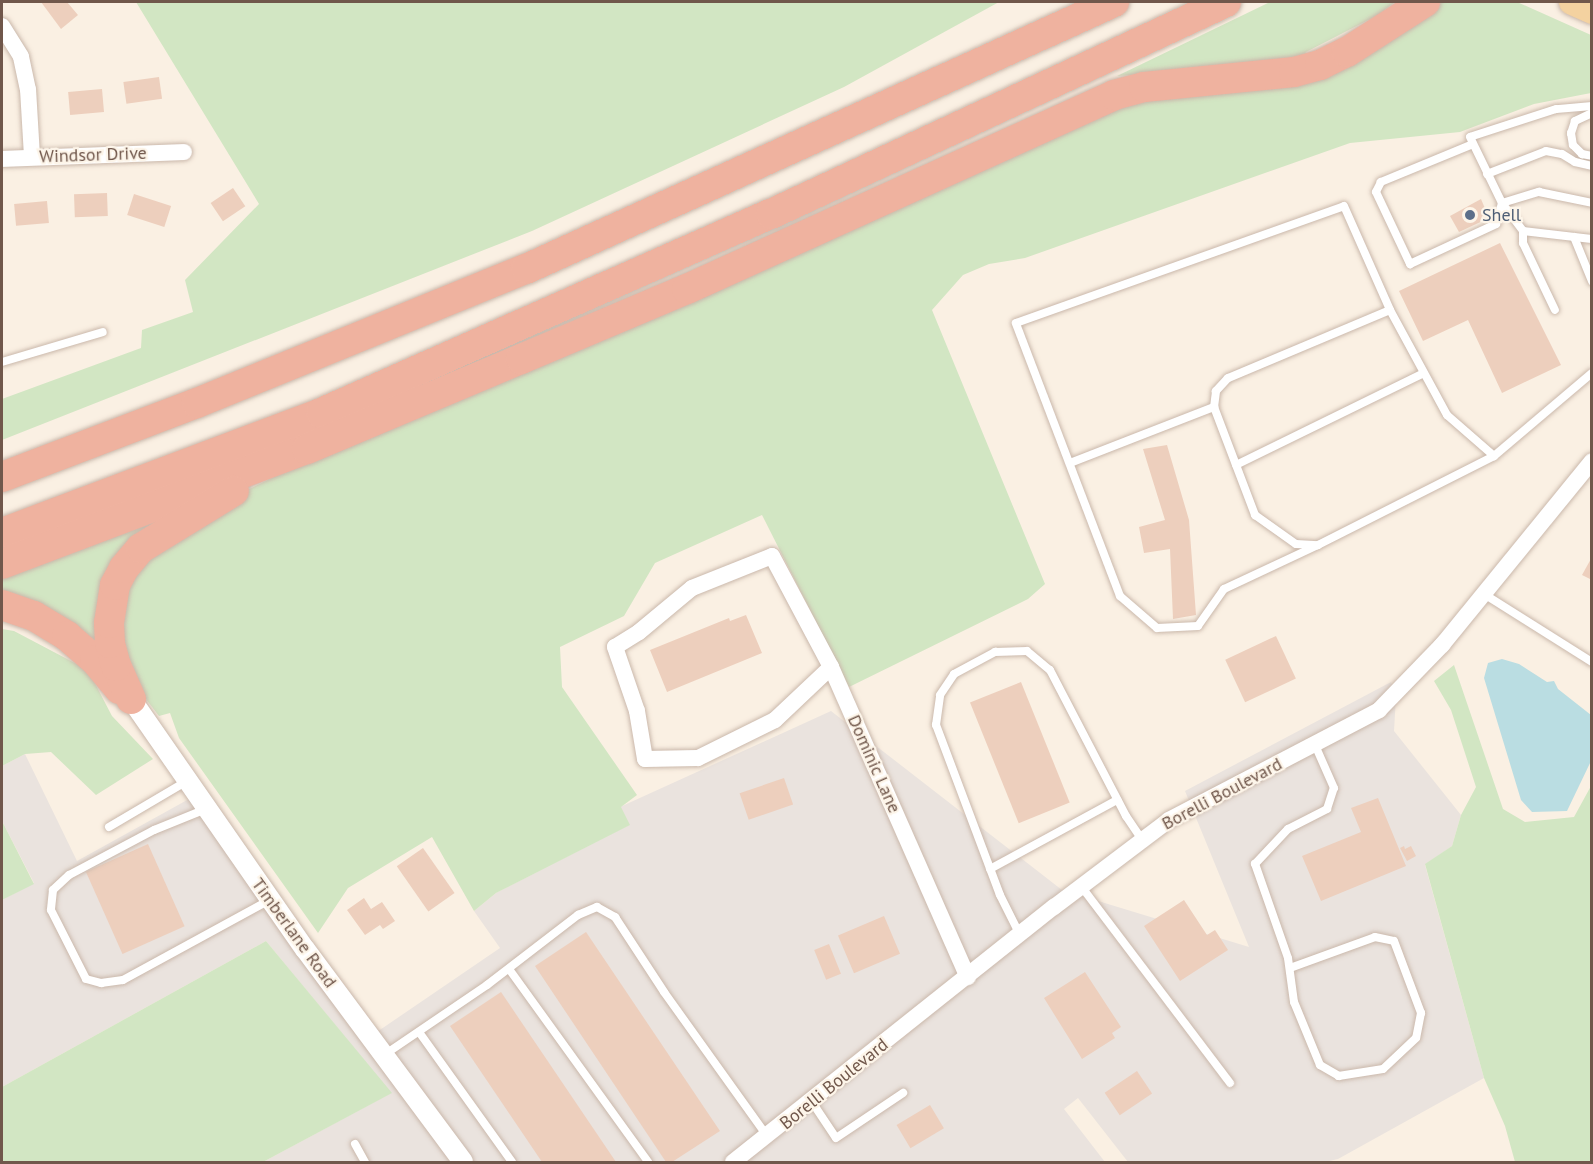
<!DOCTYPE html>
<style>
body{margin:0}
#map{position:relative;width:1593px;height:1164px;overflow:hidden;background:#faf0e3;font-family:"PT Sans",sans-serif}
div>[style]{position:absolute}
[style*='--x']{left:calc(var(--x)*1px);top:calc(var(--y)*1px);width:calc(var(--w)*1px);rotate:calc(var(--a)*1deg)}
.industrial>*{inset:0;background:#eae3de}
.green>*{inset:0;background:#d2e6c3}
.water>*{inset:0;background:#badde2}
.building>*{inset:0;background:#edcfbd;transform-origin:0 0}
.roads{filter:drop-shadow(0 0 2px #cab8ab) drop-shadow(0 0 2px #cab8ab)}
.service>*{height:8px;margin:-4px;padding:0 4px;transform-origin:4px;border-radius:4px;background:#fff}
.minor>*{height:16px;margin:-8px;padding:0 8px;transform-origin:8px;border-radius:8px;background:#fff}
.tertiary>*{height:20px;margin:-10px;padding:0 10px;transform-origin:10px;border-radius:10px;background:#fff}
.primary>*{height:26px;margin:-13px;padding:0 13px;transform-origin:13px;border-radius:13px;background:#f4d2a0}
.motorway>*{height:30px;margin:-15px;padding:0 15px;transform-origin:15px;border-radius:15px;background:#efb29f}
.dots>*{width:16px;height:16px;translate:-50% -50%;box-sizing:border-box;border:3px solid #fdf5e9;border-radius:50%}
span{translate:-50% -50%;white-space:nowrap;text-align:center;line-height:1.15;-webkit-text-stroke:4.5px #fdf5e9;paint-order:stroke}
.street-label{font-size:18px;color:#70574b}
.service-label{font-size:18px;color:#4e5e75}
.left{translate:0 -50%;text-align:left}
.frame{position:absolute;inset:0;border:3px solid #70574b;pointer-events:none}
</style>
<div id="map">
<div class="industrial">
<div style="clip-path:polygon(1391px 682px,1396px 696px,1394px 731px,1461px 815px,1452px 846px,1425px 865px,1484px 1078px,1338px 1159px,1325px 1162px,1128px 1162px,1078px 1098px,1064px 1109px,1105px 1162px,263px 1162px,391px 1093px,266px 941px,2px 1087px,2px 900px,34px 883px,2px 821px,2px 766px,25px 754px,77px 861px,198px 794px,371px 1036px,500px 948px,474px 911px,496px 893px,629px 825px,620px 807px,831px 711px,1062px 890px,1249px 947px,1185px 791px)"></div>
</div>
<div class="green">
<div style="clip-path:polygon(136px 2px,999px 2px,844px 87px,532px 231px,2px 440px,2px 399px,141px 348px,142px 330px,193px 312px,185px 280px,259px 204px)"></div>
<div style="clip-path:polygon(1270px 2px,1395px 2px,1378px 15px,1306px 52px,1304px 56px,1202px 70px,1117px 76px)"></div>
<div style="clip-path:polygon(1442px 2px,1517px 2px,1591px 35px,1591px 93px,1534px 104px,1460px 132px,1350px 143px,1025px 258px,989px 264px,963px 275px,932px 310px,1045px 584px,1028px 599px,849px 687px,762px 515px,655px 563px,624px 616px,560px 647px,562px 687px,637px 795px,621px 807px,630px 825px,496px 893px,474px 911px,432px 837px,348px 888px,318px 933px,179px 738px,170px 713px,159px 716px,129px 677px,115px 634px,129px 577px,148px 552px,225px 501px,341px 444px,1094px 112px,1383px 42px)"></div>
<div style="clip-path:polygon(180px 508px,103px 584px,100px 650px,2px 594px,2px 578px)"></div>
<div style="clip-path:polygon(2px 629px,14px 631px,88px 670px,112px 716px,153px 759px,96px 795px,51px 752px,25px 754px,2px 766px)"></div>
<div style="clip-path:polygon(1454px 665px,1503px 809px,1525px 822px,1574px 817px,1591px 786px,1591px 1162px,1515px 1162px,1505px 1126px,1484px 1078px,1425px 864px,1452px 846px,1461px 815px,1476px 787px,1451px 710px,1434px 681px)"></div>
<div style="clip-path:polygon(2px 821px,34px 884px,2px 900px)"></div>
<div style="clip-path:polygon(266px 941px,392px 1093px,263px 1162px,2px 1162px,2px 1087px)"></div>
</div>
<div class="water">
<div style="clip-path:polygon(1502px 659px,1519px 664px,1547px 682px,1554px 681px,1558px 689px,1591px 715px,1591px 761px,1567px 811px,1532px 812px,1521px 800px,1484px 678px,1488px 663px)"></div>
</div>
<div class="building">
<div style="clip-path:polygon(41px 2px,67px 2px,78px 15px,61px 29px)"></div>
<div style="left:159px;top:77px;width:22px;height:36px;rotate:82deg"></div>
<div style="left:102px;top:89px;width:23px;height:34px;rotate:85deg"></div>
<div style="left:233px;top:188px;width:22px;height:27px;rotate:56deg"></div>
<div style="left:107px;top:193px;width:23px;height:33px;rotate:88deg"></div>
<div style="left:134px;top:194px;width:39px;height:22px;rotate:18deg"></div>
<div style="clip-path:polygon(1481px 199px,1489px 218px,1459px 232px,1450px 216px)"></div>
<div style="left:47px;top:201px;width:22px;height:33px;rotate:85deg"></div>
<div style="clip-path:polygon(1500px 243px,1561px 365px,1502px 393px,1468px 320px,1423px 341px,1399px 291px)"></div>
<div style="clip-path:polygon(1167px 445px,1189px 520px,1196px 615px,1173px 619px,1170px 549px,1144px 553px,1139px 527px,1165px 520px,1143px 449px)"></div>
<div style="clip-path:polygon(1592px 557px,1592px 580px,1582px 575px)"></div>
<div style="clip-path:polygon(746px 615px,762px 653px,667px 692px,650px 650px,729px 618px,730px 621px)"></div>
<div style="left:1276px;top:636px;width:47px;height:56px;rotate:65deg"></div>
<div style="left:1021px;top:682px;width:130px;height:55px;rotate:68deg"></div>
<div style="left:784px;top:778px;width:28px;height:47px;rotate:71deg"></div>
<div style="clip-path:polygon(1378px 798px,1406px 866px,1321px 901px,1302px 856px,1361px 832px,1351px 808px)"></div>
<div style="left:148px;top:844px;width:90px;height:68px;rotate:66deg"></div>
<div style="clip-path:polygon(1404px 846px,1405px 849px,1411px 846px,1416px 856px,1407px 861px,1400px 848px)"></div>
<div style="left:423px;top:848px;width:55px;height:32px;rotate:55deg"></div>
<div style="clip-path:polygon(364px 898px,371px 909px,382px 902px,395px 921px,383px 929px,380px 925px,365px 935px,347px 910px)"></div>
<div style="clip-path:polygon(1184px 900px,1207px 935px,1215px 930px,1228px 950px,1180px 981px,1144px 926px)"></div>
<div style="left:884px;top:916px;width:41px;height:50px;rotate:67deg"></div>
<div style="clip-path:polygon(586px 932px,720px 1131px,672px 1162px,666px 1162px,535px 966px)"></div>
<div style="left:829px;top:944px;width:32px;height:16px;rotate:68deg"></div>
<div style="clip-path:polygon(1085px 972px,1121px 1027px,1112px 1033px,1115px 1038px,1082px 1059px,1044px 998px)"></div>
<div style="clip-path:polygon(501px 992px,616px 1162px,542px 1162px,450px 1026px)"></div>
<div style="left:1137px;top:1071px;width:27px;height:39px;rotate:56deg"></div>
<div style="left:930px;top:1105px;width:27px;height:39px;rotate:59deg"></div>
</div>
<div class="roads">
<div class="service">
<div style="--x:1592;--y:106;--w:36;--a:175"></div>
<div style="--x:1556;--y:109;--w:90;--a:162"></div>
<div style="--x:1470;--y:137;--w:73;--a:64.1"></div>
<div style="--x:1502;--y:203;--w:39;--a:-17"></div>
<div style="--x:1539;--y:192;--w:54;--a:11.7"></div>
<div style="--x:1592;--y:113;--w:19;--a:155"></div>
<div style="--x:1575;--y:121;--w:13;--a:108"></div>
<div style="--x:1571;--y:133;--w:12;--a:81"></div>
<div style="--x:1573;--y:145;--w:13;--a:45"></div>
<div style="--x:1582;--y:154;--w:10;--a:11"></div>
<div style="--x:1473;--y:144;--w:100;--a:157.6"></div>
<div style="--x:1381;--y:182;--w:11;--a:117"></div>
<div style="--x:1376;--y:192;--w:80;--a:64.7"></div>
<div style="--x:1410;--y:264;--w:95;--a:-24.9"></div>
<div style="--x:1496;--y:224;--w:22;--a:-74"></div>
<div style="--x:1487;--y:174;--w:63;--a:-21.3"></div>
<div style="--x:1546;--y:151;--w:16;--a:11"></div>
<div style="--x:1562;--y:154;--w:15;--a:32"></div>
<div style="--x:1575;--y:162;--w:17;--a:13"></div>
<div style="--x:1502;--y:203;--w:35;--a:53"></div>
<div style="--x:1523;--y:231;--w:69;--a:6.6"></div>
<div style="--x:1523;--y:231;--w:12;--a:90"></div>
<div style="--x:1523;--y:243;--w:74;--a:64.5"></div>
<div style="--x:1574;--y:237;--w:48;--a:67.8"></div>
<div style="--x:2;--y:362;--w:105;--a:-16.5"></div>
<div style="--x:1494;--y:456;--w:62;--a:-138.9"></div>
<div style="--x:1447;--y:415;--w:119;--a:-118.5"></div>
<div style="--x:1390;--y:310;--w:176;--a:157.2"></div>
<div style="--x:1228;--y:378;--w:18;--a:133"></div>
<div style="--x:1216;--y:391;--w:16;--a:97"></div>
<div style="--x:1214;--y:407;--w:116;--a:69.2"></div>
<div style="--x:1255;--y:515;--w:50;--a:35.3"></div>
<div style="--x:1296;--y:544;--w:22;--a:3"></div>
<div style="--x:1318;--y:545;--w:197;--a:-26.8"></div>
<div style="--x:1494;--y:456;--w:128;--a:-40.3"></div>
<div style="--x:1070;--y:463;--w:155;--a:-21.3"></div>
<div style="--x:1236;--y:465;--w:209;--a:-26.1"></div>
<div style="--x:1318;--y:545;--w:104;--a:154.9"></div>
<div style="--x:1224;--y:589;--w:45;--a:125.1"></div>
<div style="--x:1198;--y:626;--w:41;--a:177.2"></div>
<div style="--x:1157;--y:628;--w:49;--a:-139.1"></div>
<div style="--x:1120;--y:596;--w:292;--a:-110.9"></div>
<div style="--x:1016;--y:323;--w:348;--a:-19.6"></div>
<div style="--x:1344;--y:206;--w:114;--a:66.1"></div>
<div style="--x:1484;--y:594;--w:128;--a:32.2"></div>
<div style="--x:206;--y:809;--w:56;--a:158"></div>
<div style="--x:154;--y:830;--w:96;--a:152.1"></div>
<div style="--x:69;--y:875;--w:22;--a:137"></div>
<div style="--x:53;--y:890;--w:20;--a:96"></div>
<div style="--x:51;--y:910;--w:77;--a:63.1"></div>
<div style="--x:86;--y:979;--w:16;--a:15"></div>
<div style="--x:101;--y:983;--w:22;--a:-8"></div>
<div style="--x:123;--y:980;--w:167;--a:-28.6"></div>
<div style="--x:109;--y:827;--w:91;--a:-30.5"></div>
<div style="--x:990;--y:869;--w:145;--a:-28.5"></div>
<div style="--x:1081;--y:886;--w:247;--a:52.9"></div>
<div style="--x:1020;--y:935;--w:45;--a:-116.6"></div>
<div style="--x:1000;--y:895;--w:182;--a:-110.6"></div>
<div style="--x:936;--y:725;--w:30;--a:-82"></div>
<div style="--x:940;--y:695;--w:25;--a:-56"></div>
<div style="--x:954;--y:674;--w:47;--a:-28.2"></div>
<div style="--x:995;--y:652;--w:32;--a:-2"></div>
<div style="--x:1027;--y:651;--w:30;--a:40"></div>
<div style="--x:1050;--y:670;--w:165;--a:62.5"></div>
<div style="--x:1126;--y:816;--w:29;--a:56"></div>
<div style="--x:1290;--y:968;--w:90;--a:-20"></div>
<div style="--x:1375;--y:937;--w:19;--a:12"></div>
<div style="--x:1394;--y:941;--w:77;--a:69.4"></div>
<div style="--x:1421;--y:1013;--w:25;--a:101"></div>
<div style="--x:1416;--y:1038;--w:45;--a:136.8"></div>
<div style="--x:1383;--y:1069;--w:45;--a:171"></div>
<div style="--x:1339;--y:1076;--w:22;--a:-150"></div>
<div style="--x:1320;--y:1065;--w:68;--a:-112.4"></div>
<div style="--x:1294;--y:1002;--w:44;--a:-97.8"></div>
<div style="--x:1288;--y:958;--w:100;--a:-109.3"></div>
<div style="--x:1255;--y:864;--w:48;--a:-46.7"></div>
<div style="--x:1288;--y:829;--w:44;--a:-27.1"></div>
<div style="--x:1327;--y:809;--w:22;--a:-72"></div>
<div style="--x:1334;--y:788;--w:47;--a:-113.8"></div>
<div style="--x:509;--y:969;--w:238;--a:54.2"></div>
<div style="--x:419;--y:1032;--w:160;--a:54.4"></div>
<div style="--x:384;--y:1055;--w:125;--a:-34.2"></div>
<div style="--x:487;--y:985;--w:115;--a:-37.6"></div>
<div style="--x:578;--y:915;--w:21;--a:-23"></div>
<div style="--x:597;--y:907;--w:21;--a:29"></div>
<div style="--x:615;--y:917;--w:90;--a:56.8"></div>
<div style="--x:664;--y:992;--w:178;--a:54.4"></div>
<div style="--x:812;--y:1102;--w:43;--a:56.3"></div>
<div style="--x:836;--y:1138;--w:81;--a:-33.9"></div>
<div style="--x:355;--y:1144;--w:21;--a:61"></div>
</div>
<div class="minor">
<div style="--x:2;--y:26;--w:36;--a:58"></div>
<div style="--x:21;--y:57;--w:33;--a:78"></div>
<div style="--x:28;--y:89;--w:68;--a:86.6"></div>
<div style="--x:2;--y:159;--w:182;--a:-2.2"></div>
<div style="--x:831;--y:667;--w:77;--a:136.6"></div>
<div style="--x:775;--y:720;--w:86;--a:153.7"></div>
<div style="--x:698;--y:758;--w:53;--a:178.9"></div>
<div style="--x:645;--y:759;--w:49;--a:-99.5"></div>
<div style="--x:637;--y:711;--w:68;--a:-109"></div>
<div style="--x:615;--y:647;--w:28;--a:-32"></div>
<div style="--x:639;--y:632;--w:69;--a:-39.7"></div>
<div style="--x:692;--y:588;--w:86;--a:-21.8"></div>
<div style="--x:772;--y:556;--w:126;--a:62"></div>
<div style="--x:831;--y:667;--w:339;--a:66.2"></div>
<div style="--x:733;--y:1162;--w:410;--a:-38.5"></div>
<div style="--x:1054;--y:907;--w:144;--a:-37.1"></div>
<div style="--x:1169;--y:820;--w:237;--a:-27.6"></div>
<div style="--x:1379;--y:710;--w:91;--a:-45.9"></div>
<div style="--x:1442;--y:645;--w:237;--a:-50.8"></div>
</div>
<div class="tertiary">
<div style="--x:131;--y:699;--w:305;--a:55.2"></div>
<div style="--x:305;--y:949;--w:265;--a:53.4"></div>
</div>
<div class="primary">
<div style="--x:1572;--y:2;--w:22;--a:24"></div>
</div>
<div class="motorway">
<div style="--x:2;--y:477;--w:209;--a:-20.8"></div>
<div style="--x:197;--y:403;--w:355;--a:-22.2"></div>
<div style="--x:526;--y:269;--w:646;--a:-24.42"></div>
<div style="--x:2;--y:533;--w:341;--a:-20.6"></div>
<div style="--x:321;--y:413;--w:492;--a:-23.9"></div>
<div style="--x:771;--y:214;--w:502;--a:-24.98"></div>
<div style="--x:2;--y:564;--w:326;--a:-20.7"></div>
<div style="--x:307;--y:449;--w:232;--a:-22.8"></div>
<div style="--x:521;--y:359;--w:180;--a:-22.9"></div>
<div style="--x:687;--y:289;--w:469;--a:-24.4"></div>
<div style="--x:1114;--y:95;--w:31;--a:-15"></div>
<div style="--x:1144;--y:87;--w:151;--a:-5.7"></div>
<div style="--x:1294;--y:72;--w:27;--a:-15"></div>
<div style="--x:1320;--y:65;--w:30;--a:-26"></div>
<div style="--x:1347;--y:52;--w:93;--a:-32.7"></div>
<div style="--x:2;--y:605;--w:34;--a:19"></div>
<div style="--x:34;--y:616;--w:39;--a:31"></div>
<div style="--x:67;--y:636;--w:37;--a:41"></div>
<div style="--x:95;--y:660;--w:38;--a:50"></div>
<div style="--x:131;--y:699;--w:36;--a:-114"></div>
<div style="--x:116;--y:666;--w:24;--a:-105"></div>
<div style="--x:110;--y:643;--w:20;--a:-93"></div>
<div style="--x:109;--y:623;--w:38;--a:-81"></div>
<div style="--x:115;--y:585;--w:19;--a:-62"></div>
<div style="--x:124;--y:568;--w:26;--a:-50"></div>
<div style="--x:141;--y:548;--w:109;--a:-31.5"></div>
</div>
</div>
<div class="dots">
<div style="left:1470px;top:215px;background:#5c6f8a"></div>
</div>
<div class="street-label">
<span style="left:93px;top:155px;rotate:-2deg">Windsor Drive</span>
<span style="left:874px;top:764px;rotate:66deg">Dominic Lane</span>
<span style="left:1222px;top:794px;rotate:-28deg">Borelli Boulevard</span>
<span style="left:294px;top:933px;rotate:54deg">Timberlane Road</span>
<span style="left:834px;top:1084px;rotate:-39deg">Borelli Boulevard</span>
</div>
<div class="service-label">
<span class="left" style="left:1482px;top:215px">Shell</span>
</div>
<div class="frame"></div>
</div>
